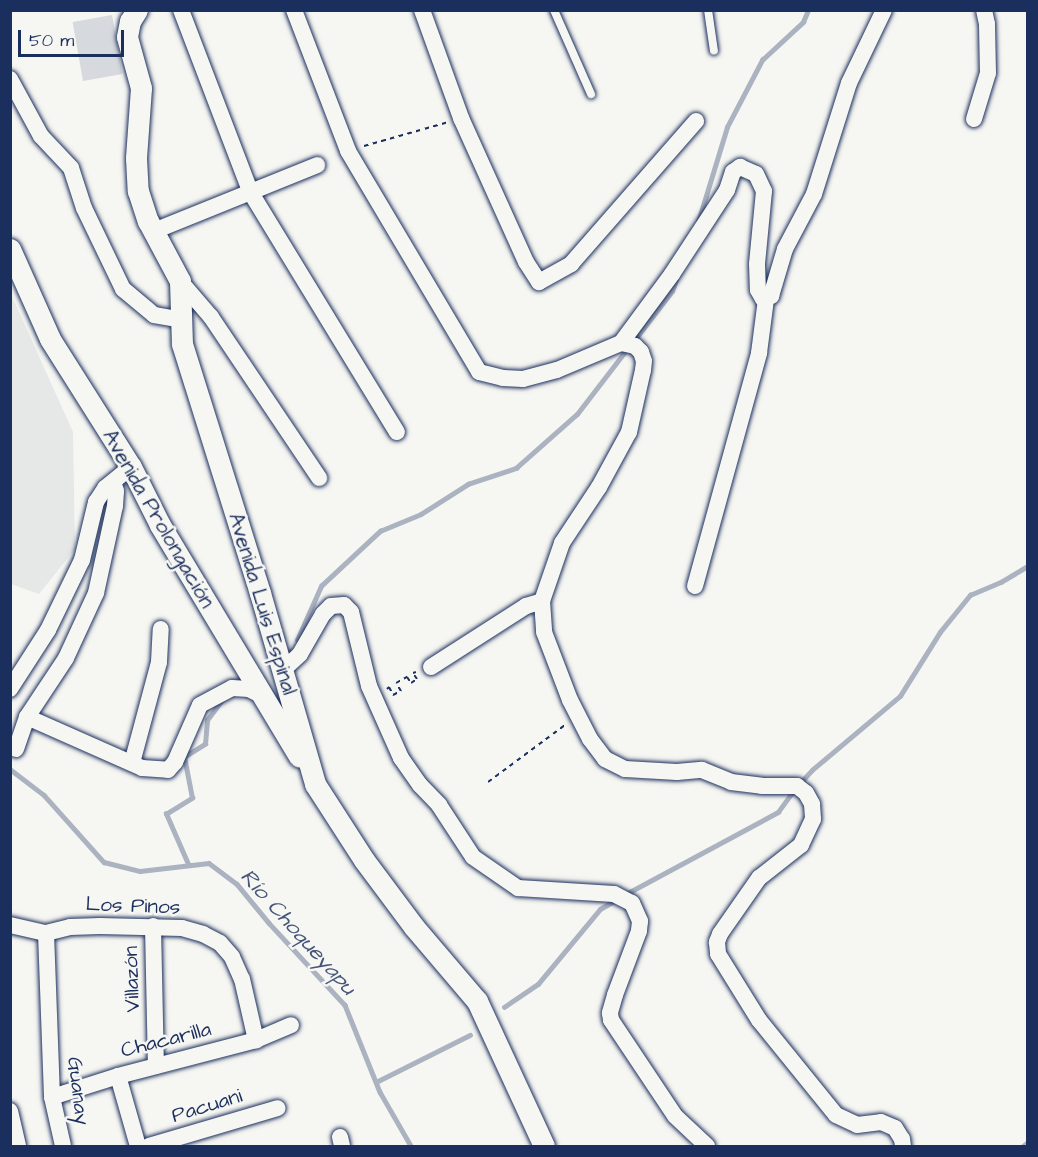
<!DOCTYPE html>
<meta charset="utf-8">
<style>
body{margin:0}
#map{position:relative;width:1038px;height:1157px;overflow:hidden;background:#f6f6f2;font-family:"Architects Daughter",sans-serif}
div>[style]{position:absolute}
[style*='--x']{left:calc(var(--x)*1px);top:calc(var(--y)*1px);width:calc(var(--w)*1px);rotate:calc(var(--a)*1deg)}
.built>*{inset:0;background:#e6e7e7}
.green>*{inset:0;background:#d6d9dd;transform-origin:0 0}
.stream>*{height:4.5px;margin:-2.25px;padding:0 2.25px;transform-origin:2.25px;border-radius:2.25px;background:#abb2c0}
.path>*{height:2px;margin-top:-1px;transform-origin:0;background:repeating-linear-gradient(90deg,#1b2f5e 0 4.5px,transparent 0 9px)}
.roads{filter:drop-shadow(0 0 2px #1b2f5e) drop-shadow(0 0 2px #1b2f5e)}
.service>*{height:8px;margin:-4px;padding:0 4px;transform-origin:4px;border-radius:4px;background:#f6f6f2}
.minor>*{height:16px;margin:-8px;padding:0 8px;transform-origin:8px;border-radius:8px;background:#f6f6f2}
.tertiary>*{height:21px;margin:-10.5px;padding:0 10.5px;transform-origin:10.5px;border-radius:10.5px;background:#f6f6f2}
span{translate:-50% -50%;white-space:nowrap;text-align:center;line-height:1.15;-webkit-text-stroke:5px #f6f6f2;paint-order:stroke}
.street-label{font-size:21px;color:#1b2f5e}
.water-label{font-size:22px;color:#46567b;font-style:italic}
.frame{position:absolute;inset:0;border:12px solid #1b2f5e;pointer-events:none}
.scale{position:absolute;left:18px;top:30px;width:106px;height:27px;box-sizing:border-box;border:3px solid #1b2f5e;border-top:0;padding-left:8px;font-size:18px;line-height:21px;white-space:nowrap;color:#1b2f5e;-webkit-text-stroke:4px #f6f6f2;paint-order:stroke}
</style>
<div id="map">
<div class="built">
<div style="clip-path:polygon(10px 292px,73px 432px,75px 549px,39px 594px,11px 584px)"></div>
</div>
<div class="green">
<div style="left:112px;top:15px;width:60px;height:40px;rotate:80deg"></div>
</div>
<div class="stream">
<div style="--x:698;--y:222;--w:99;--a:-73"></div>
<div style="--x:727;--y:127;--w:76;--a:-62.4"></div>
<div style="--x:762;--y:60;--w:56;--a:-42.8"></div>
<div style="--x:803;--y:22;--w:13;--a:-67"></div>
<div style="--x:633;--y:342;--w:64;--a:-52.6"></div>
<div style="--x:672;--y:291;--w:12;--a:-70"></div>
<div style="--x:297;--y:640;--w:59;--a:-66"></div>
<div style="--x:321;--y:586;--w:81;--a:-43"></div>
<div style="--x:380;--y:531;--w:44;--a:-22.5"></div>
<div style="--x:421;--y:514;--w:56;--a:-32.6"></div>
<div style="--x:468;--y:484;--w:51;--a:-18.4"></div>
<div style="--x:516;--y:468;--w:81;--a:-41.5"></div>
<div style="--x:577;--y:414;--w:82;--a:-52.4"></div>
<div style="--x:10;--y:769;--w:43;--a:37.4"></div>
<div style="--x:44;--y:795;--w:90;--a:48.2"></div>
<div style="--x:104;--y:862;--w:37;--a:14"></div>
<div style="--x:140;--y:871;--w:69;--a:-6.6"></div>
<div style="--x:209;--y:863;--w:35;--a:37"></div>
<div style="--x:237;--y:884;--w:50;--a:50.6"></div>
<div style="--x:269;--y:923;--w:112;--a:47.2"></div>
<div style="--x:345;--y:1005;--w:94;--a:68.1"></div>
<div style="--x:380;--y:1092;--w:62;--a:60.1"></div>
<div style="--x:799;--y:784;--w:19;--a:-47"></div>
<div style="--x:812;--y:770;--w:115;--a:-40.1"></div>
<div style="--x:900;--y:696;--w:75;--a:-58"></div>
<div style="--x:940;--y:632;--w:48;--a:-51"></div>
<div style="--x:970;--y:595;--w:34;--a:-23"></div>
<div style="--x:1001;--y:582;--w:31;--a:-31"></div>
<div style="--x:188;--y:864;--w:55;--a:-113.7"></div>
<div style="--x:166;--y:814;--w:31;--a:-32"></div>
<div style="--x:192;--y:798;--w:42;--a:-101"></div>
<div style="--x:184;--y:757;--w:25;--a:-32"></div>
<div style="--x:205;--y:744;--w:24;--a:-85"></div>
<div style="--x:207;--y:720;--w:26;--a:-53"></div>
<div style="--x:624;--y:895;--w:175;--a:-28.3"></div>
<div style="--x:778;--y:812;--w:27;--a:-54"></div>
<div style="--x:504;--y:1007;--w:41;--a:-34.1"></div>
<div style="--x:538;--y:984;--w:97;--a:-50.4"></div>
<div style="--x:600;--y:909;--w:20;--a:-30"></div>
<div style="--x:376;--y:1082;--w:105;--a:-26.6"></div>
<div style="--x:1023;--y:1146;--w:6;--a:-39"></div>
</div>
<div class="path">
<div style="--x:364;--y:146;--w:87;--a:-15.9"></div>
<div style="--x:387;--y:689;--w:3;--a:-45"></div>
<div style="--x:389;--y:687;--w:9;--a:63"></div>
<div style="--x:393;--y:695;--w:9;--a:-27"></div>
<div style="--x:401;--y:691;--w:9;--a:-122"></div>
<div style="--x:396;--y:683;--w:13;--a:-29"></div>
<div style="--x:407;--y:677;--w:7;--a:56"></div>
<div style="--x:411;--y:683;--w:7;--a:-34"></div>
<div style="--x:417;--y:679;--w:7;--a:-124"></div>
<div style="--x:413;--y:673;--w:3;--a:-18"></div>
<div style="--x:488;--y:782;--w:96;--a:-36.5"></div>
</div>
<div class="roads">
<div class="service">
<div style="--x:554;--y:10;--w:92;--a:66.2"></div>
<div style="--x:708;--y:10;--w:41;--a:81.7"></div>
</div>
<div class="minor">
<div style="--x:181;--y:10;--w:196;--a:69.1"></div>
<div style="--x:251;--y:193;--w:280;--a:58.6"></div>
<div style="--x:294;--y:10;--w:151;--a:69"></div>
<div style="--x:348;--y:151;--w:257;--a:59.3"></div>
<div style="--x:479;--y:372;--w:25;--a:14"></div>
<div style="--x:503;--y:378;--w:20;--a:3"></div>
<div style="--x:523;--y:379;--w:35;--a:-15"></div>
<div style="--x:557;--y:370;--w:69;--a:-22.9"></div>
<div style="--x:621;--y:343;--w:14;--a:12"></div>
<div style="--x:635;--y:346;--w:8;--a:45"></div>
<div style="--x:641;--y:352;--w:9;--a:72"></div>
<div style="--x:644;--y:361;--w:9;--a:96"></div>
<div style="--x:643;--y:370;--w:64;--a:102.7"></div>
<div style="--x:629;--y:432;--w:63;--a:118.6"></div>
<div style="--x:599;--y:487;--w:67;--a:123.5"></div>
<div style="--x:562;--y:543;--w:61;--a:109"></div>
<div style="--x:542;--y:601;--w:31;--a:86"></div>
<div style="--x:544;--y:632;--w:73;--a:69.1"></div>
<div style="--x:570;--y:700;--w:44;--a:62.9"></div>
<div style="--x:590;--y:739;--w:25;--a:53"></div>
<div style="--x:605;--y:759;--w:22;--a:27"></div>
<div style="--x:625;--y:769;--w:52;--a:3.3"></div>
<div style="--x:677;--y:772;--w:25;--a:-5"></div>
<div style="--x:702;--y:770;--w:31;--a:22"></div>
<div style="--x:731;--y:782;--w:31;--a:7"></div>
<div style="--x:762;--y:786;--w:35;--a:0"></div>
<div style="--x:797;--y:786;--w:11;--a:38"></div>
<div style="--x:806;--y:793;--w:13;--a:61"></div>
<div style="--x:812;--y:804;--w:15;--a:86"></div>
<div style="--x:813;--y:819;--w:29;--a:115"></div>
<div style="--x:801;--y:845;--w:53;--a:141.8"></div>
<div style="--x:759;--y:878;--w:68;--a:124.9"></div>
<div style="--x:720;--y:934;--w:9;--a:111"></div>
<div style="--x:717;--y:942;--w:12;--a:85"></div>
<div style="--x:718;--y:954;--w:78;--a:58.2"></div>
<div style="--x:759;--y:1020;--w:122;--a:51"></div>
<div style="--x:836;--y:1115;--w:23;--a:25"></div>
<div style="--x:857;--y:1125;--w:24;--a:-7"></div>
<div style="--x:881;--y:1122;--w:15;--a:23"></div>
<div style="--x:895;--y:1128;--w:13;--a:58"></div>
<div style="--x:902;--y:1139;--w:7;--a:82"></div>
<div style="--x:422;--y:10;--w:115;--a:70.1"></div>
<div style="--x:461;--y:118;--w:158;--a:65.7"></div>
<div style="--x:526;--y:262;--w:24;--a:57"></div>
<div style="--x:539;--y:282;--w:37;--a:-29"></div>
<div style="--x:571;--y:264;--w:190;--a:-48.8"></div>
<div style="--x:10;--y:79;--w:65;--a:61.5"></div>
<div style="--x:41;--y:136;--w:44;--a:46.8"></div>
<div style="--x:71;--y:168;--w:42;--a:72"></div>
<div style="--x:84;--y:208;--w:90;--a:64.3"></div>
<div style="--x:123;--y:289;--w:40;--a:40"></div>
<div style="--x:154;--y:315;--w:27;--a:10"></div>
<div style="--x:974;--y:119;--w:48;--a:-73.1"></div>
<div style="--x:988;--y:73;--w:49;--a:-91.2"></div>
<div style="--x:987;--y:24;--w:14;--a:-102"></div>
<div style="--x:154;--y:231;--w:176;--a:-22"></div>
<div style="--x:180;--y:281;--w:48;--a:49.3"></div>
<div style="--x:211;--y:317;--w:194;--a:56.1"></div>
<div style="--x:621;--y:343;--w:86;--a:-53.5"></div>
<div style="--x:672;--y:274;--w:100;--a:-56.8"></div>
<div style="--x:727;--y:190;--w:19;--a:-72"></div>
<div style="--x:733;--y:172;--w:9;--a:-36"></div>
<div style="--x:740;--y:167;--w:17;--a:24"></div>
<div style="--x:756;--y:174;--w:19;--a:65"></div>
<div style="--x:764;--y:191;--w:73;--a:95.5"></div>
<div style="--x:757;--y:264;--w:26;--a:88"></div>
<div style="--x:758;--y:290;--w:10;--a:61"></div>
<div style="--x:763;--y:299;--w:9;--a:-21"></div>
<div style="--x:771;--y:296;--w:49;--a:-73.4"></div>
<div style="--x:785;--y:249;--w:62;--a:-62.2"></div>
<div style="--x:814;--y:194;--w:116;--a:-72.5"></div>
<div style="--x:849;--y:83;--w:81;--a:-64.4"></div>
<div style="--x:695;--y:586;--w:242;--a:-74.6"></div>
<div style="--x:759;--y:353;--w:54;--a:-82.6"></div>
<div style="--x:431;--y:667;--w:113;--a:-32.7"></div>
<div style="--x:526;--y:606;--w:17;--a:-17"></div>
<div style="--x:283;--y:670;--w:23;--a:-43"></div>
<div style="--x:300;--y:654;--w:46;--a:-60.1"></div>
<div style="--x:323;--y:614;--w:11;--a:-45"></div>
<div style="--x:331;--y:606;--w:13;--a:-4"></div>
<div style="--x:344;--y:605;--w:10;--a:45"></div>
<div style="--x:351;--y:612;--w:76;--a:76.3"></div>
<div style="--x:369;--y:686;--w:79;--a:66"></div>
<div style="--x:401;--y:758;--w:33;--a:55"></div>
<div style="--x:420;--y:785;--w:28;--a:46"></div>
<div style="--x:439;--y:805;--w:62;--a:56.8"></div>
<div style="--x:473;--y:857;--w:55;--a:34.6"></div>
<div style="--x:518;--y:888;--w:96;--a:3.6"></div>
<div style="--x:614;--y:894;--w:20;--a:27"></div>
<div style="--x:632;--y:903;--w:20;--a:66"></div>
<div style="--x:640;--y:921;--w:10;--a:96"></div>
<div style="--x:639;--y:931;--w:68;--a:110.6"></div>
<div style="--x:615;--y:995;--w:19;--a:106"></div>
<div style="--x:610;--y:1013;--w:7;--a:82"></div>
<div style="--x:611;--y:1020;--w:115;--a:56.3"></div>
<div style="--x:675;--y:1116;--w:44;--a:43.2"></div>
<div style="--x:10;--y:689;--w:70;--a:-57.2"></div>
<div style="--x:48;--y:630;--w:78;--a:-64.1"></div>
<div style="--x:82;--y:560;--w:60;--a:-76.4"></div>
<div style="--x:96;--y:502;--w:17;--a:-57"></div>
<div style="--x:105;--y:488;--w:33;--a:-39"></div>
<div style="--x:27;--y:717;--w:126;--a:23.9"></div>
<div style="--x:142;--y:768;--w:26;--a:4"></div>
<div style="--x:168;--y:770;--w:11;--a:-49"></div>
<div style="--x:175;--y:762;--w:62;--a:-66.3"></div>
<div style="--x:200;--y:705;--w:36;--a:-28"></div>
<div style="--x:232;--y:688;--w:17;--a:3"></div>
<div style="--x:249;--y:689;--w:13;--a:27"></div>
<div style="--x:16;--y:749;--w:34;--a:-71"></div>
<div style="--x:27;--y:717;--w:71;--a:-56.5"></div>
<div style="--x:66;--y:658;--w:72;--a:-65.2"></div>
<div style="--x:96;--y:593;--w:89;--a:-77.7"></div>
<div style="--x:115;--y:506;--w:15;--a:-86"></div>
<div style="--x:116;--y:491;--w:9;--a:-108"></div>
<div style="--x:132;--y:763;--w:105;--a:-75"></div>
<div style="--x:159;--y:662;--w:33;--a:-87"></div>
<div style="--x:10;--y:925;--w:37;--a:13"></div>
<div style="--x:46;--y:933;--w:25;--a:-14"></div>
<div style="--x:70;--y:927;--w:30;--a:-2"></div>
<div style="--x:100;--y:926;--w:82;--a:1.4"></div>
<div style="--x:182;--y:928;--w:22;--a:16"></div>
<div style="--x:203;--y:934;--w:19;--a:28"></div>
<div style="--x:220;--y:943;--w:18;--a:49"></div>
<div style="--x:232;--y:957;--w:24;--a:66"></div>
<div style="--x:242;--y:979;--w:63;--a:77.1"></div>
<div style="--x:153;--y:926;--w:140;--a:88.8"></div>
<div style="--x:46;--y:933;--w:164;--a:87.9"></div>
<div style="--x:52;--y:1097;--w:50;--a:77.3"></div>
<div style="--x:118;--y:1076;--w:73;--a:74.1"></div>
<div style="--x:52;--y:1097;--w:69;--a:-17.7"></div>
<div style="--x:118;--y:1076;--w:143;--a:-14.6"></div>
<div style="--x:256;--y:1040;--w:38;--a:-23"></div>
<div style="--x:10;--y:1111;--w:36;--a:77"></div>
<div style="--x:340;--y:1137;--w:9;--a:77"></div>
<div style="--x:149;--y:1146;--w:134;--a:-16.4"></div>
</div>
<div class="tertiary">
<div style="--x:137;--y:10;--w:13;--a:122"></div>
<div style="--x:130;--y:21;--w:16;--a:101"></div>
<div style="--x:127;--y:37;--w:53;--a:74.6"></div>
<div style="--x:141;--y:88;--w:70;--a:94.1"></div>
<div style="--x:136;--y:158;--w:33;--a:87"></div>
<div style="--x:138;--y:191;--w:32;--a:72"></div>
<div style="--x:148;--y:221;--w:68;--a:61.9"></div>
<div style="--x:180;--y:281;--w:63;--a:88.2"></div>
<div style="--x:182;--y:344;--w:261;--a:72.6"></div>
<div style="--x:260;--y:593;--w:199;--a:73.9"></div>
<div style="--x:315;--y:784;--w:90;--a:57.2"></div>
<div style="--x:364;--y:860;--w:84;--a:53.3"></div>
<div style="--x:414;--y:927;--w:97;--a:49.6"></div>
<div style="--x:477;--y:1001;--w:160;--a:65.2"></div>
<div style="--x:10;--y:249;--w:98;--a:66"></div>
<div style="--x:50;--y:339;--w:151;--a:57.7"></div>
<div style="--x:131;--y:467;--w:65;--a:63.4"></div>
<div style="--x:160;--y:525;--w:270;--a:59"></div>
</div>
</div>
<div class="street-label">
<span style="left:158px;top:519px;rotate:60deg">Avenida Prolongación</span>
<span style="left:262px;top:604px;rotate:73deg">Avenida Luis Espinal</span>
<span style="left:133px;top:906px;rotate:2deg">Los Pinos</span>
<span style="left:132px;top:979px;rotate:-92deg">Villazón</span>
<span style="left:166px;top:1040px;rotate:-14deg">Chacarilla</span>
<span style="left:78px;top:1091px;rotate:83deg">Guanay</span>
<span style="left:207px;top:1106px;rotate:-17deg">Pacuani</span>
</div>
<div class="water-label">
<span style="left:298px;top:932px;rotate:48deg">Río Choqueyapu</span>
</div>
<div class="frame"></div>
<div class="scale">50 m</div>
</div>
